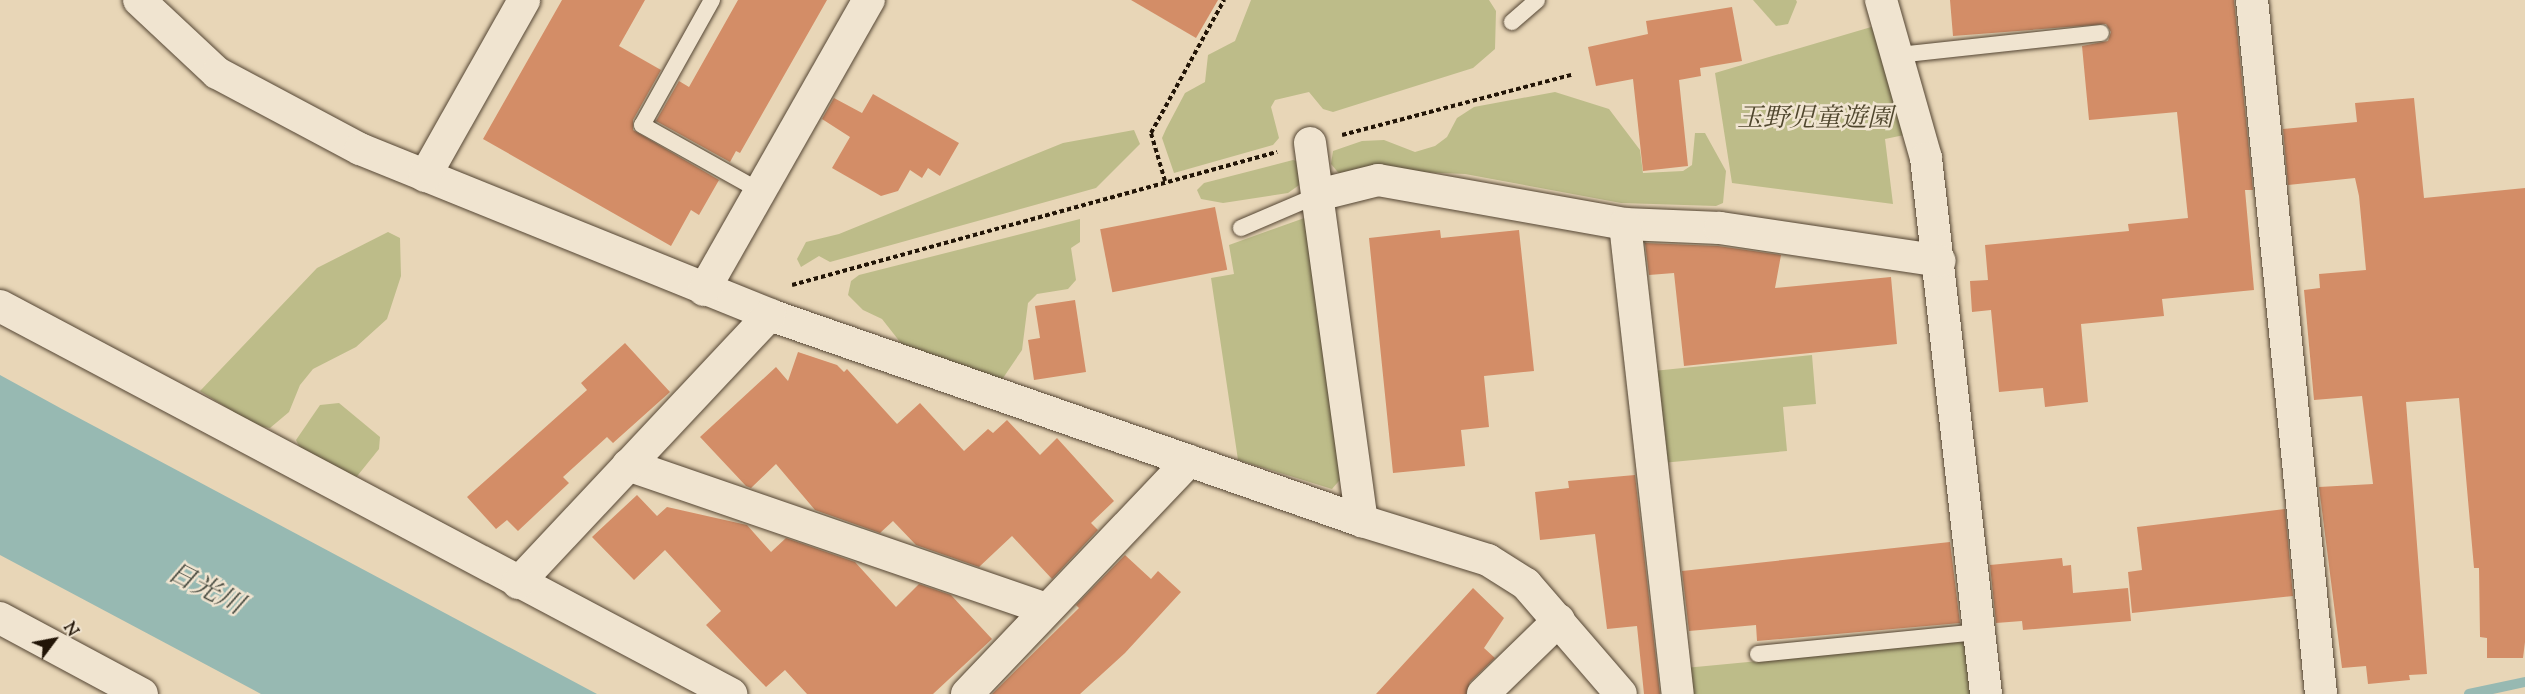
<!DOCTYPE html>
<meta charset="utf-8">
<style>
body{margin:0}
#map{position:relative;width:2525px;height:694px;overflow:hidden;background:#e8d6b7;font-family:"Sorts Mill Goudy","Noto Serif JP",serif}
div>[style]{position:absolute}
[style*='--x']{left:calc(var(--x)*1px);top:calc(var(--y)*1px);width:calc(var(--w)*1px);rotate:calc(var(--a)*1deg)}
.green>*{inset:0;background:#bdbc89}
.water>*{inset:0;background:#97b9b2}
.stream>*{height:10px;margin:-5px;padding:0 5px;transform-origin:5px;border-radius:5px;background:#97b9b2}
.building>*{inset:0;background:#d38d67;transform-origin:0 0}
.path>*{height:4px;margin-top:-2px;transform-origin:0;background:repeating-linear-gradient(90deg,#221507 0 4.5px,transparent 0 7.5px)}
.roads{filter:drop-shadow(0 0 2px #544533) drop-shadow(0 0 2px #544533)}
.service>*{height:16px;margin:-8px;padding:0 8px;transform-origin:8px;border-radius:8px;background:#f0e4d0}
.minor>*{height:32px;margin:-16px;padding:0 16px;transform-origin:16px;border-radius:16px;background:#f0e4d0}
span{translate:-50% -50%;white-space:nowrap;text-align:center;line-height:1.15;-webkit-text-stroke:5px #f0e4d0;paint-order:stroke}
.park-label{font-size:26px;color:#50472e;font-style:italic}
.water-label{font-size:27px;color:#4b4e43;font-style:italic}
.north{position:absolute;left:24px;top:610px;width:60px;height:60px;-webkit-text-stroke:4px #f0e4d0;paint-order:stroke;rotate:58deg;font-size:16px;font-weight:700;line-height:24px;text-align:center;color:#221507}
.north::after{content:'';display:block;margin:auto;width:21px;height:27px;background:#221507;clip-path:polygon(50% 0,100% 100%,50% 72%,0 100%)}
</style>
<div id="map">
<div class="green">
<div style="clip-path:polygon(1251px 0,1489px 0,1496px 11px,1495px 49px,1473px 68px,1333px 112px,1323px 109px,1309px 92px,1275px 100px,1271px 107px,1279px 138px,1273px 145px,1174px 173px,1162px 138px,1166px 129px,1185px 93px,1205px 82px,1208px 55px,1235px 41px)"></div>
<div style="clip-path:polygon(1753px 0,1796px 0,1797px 2px,1788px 24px,1776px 26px)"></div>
<div style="clip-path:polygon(1878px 25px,1909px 134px,1885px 139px,1893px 204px,1732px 183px,1715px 73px)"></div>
<div style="clip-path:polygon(1555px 92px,1609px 109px,1640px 150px,1643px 173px,1683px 171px,1692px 165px,1695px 133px,1705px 133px,1726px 171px,1723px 203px,1716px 206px,1621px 203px,1465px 174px,1374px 170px,1342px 177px,1331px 164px,1333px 151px,1362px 141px,1384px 140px,1415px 152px,1435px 146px,1447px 137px,1457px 118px,1474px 107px)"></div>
<div style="clip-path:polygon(1134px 130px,1140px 144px,1096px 188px,830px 262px,819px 256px,801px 267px,797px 259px,806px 242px,839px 234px,1063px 143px)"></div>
<div style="clip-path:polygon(1293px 160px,1302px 163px,1302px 183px,1288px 193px,1223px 203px,1201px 199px,1197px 190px,1204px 183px)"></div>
<div style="clip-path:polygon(1310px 216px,1344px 475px,1332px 489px,1238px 460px,1211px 278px,1234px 274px,1229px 245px)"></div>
<div style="clip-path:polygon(1080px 219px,1080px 242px,1071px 248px,1076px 280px,1068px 289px,1037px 294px,1028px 303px,1022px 350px,1001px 381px,904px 347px,882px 319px,863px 310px,848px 295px,851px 281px,859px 275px)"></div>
<div style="clip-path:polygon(388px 232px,400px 238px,401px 276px,387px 319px,356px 347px,313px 369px,300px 385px,289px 412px,270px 428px,256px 426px,200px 391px,317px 268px)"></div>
<div style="clip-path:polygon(1812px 355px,1816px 404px,1783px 407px,1787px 451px,1662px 463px,1653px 371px)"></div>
<div style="clip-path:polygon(339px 403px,380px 437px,379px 449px,354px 480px,302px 452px,296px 440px,320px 405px)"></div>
<div style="clip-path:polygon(1971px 641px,1976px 694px,1687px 694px,1685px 668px)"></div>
</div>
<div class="water">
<div style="clip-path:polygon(0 375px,62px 409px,597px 694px,261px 694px,0 555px)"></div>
</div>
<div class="stream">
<div style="--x:2469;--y:694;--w:57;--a:-12.1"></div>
</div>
<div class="building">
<div style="clip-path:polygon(562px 0,645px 0,619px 46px,661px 70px,633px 120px,633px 130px,719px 180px,699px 215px,691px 210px,671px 246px,483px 139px)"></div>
<div style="clip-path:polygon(738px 0,827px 0,740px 153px,736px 151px,730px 162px,656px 121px,679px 81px,689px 87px)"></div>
<div style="clip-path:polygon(1131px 0,1218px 0,1196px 38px)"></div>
<div style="clip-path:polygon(1950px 0,2234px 0,2253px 190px,2245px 190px,2254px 290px,2162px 299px,2164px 316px,2081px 324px,2088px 402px,2045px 407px,2043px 388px,1999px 392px,1991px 310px,1972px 312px,1970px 281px,1988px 280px,1985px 245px,2129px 231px,2128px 224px,2188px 218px,2177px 112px,2089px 120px,2082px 46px,2108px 41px,2111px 32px,2106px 24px,1953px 36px)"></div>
<div style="clip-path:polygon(1732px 7px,1742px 61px,1700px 68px,1701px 76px,1679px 80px,1688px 166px,1643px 171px,1633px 79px,1596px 86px,1588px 47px,1648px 34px,1646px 21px)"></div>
<div style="clip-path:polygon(873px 94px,959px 143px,940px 176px,928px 168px,922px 178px,910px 170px,898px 191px,881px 196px,832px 168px,850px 137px,822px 119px,834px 98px,862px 113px)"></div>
<div style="clip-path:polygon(2414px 98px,2424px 198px,2525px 188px,2525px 642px,2523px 658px,2487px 658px,2487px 638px,2480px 637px,2479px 568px,2474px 568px,2459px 398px,2406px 402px,2427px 674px,2409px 675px,2410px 680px,2368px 684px,2366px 666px,2342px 668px,2319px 487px,2373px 484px,2362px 396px,2314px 400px,2304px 290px,2320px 288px,2319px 274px,2366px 270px,2359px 196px,2355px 178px,2288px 185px,2283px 129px,2357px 122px,2355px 103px)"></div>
<div style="left:1215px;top:207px;width:64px;height:117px;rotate:79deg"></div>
<div style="clip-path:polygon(1440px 230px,1441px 238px,1519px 230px,1534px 371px,1484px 376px,1489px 427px,1461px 430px,1465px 466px,1393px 473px,1369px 238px)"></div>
<div style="clip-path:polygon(1645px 243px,1718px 246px,1781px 255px,1775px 288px,1891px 277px,1897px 344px,1684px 366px,1674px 273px,1649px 275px)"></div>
<div style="clip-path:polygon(1075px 300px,1086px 372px,1034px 380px,1028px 340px,1040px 338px,1035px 306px)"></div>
<div style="clip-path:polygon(625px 343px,670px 392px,613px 443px,607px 437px,563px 477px,569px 483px,518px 531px,507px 520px,496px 529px,467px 497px,587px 390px,581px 383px)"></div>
<div style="clip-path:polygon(798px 352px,837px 365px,844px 372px,847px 369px,897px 424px,920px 403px,964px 451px,988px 429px,993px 433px,1007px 420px,1040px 455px,1057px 438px,1114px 501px,1091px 523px,1098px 530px,1052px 579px,1012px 536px,979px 567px,916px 545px,893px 521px,880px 533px,815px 510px,776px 464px,751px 488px,746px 486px,700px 437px,776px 367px,788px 381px)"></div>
<div style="clip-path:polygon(1635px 475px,1660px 694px,1644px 694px,1637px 626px,1607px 629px,1595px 534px,1540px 540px,1535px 492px,1569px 488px,1568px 481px)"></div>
<div style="clip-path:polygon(637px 495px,657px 516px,667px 507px,747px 525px,771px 552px,786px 538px,855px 562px,896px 607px,919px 584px,951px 595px,992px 639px,933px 694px,807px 694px,785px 670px,766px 687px,706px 625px,721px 611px,665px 550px,634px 580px,592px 537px)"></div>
<div style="clip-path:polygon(2285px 509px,2293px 596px,2132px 613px,2128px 572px,2142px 570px,2137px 527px)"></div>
<div style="clip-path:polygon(1950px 542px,1960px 623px,1757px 641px,1756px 625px,1689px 631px,1682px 571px)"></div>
<div style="clip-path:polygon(1125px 555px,1151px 579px,1158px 571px,1181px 592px,1125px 653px,1080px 694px,992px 694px,1079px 608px,1076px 605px)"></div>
<div style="clip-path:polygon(2062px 558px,2063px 566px,2071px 565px,2073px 593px,2128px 588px,2131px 621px,2023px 630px,2022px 621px,1996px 623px,1990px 565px)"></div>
<div style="clip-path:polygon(1473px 588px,1504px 618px,1484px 648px,1495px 658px,1470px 682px,1466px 694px,1376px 694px)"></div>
</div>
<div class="path">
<div style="--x:1342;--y:135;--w:237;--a:-14.7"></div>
<div style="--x:1165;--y:181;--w:50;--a:-106.3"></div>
<div style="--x:1151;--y:133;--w:152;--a:-61.2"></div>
<div style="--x:792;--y:285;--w:503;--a:-15.34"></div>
</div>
<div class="roads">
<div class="service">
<div style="--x:712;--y:0;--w:143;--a:119.2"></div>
<div style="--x:642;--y:125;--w:135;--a:29.2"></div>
<div style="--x:1512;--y:22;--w:33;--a:-41"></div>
<div style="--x:1898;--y:55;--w:204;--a:-6.2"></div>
<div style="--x:1241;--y:228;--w:84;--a:-23.2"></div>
<div style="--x:1758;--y:654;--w:222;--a:-5.7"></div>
</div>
<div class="minor">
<div style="--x:139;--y:0;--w:107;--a:43.1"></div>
<div style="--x:217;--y:73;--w:162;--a:28"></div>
<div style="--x:360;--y:149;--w:442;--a:22"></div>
<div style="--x:770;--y:315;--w:627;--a:19.19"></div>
<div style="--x:1362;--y:521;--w:132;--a:17.2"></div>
<div style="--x:1488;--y:560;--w:45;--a:32.3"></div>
<div style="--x:1526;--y:584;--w:145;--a:49.2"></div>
<div style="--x:1881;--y:0;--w:164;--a:74.1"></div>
<div style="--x:1926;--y:158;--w:539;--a:83.61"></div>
<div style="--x:2252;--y:0;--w:697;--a:84.32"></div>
<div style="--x:1310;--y:143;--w:382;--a:82.2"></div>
<div style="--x:425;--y:176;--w:202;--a:-60.6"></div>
<div style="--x:1318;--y:195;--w:62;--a:-14"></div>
<div style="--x:1378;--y:180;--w:251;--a:10.1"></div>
<div style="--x:1625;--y:224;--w:95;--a:2.4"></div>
<div style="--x:1720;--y:228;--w:222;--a:8.5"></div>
<div style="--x:1625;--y:224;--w:473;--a:83.6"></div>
<div style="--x:704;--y:290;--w:334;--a:-60.4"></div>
<div style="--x:0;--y:306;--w:828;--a:27.96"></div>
<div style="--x:628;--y:465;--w:442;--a:19"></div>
<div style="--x:518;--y:583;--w:368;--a:-46.8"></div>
<div style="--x:0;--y:618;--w:161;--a:28.2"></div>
<div style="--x:967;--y:694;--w:322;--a:-46.4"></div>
<div style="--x:1483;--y:694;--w:106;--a:-44.2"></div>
</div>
</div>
<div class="park-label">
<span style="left:1815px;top:120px">玉野児童遊園</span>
</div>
<div class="water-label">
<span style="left:205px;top:590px;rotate:27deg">日光川</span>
</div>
<div class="north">N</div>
</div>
